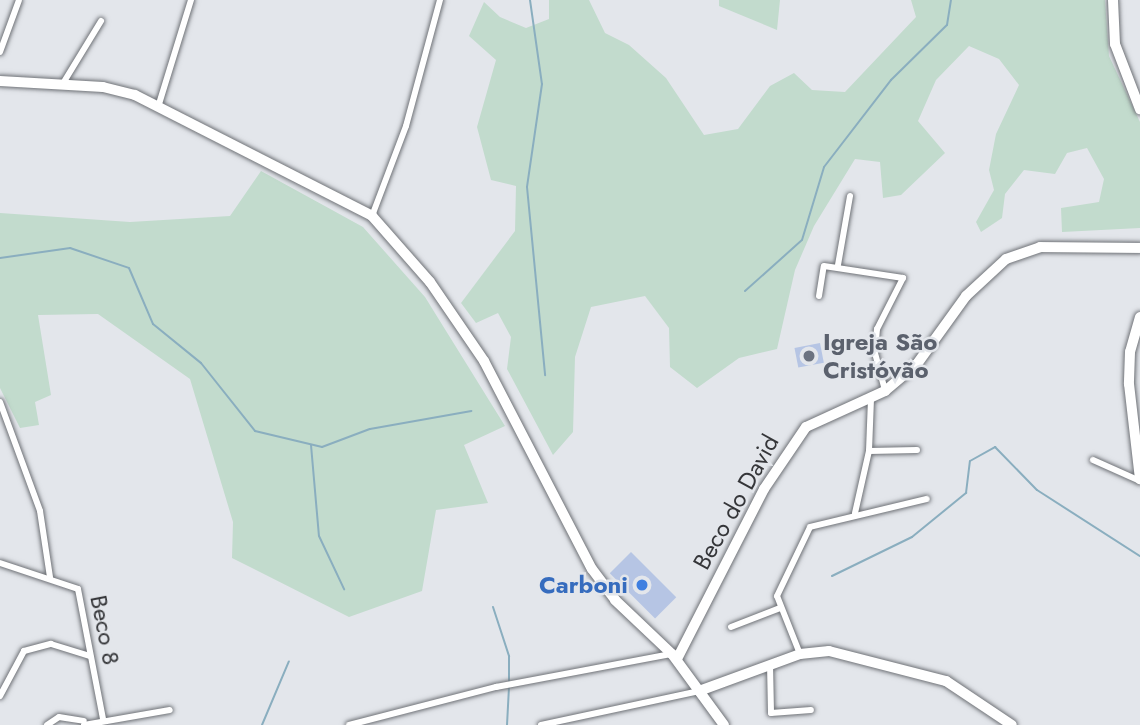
<!DOCTYPE html>
<meta charset="utf-8">
<style>
body{margin:0}
#map{position:relative;width:1140px;height:725px;overflow:hidden;background:#e3e6eb;font-family:Jost,sans-serif}
div>[style]{position:absolute}
[style*='--x']{left:calc(var(--x)*1px);top:calc(var(--y)*1px);width:calc(var(--w)*1px);rotate:calc(var(--a)*1deg)}
.green>*{inset:0;background:#c2dbcd}
.stream>*{height:2px;margin:-1px;padding:0 1px;transform-origin:1px;border-radius:1px;background:#8aaebf}
.building>*{inset:0;background:#b6c5e4;transform-origin:0 0}
.roads{filter:drop-shadow(0 0 2px #6f7277) drop-shadow(0 0 2px #6f7277)}
.street>*{height:6px;margin:-3px;padding:0 3px;transform-origin:3px;border-radius:3px;background:#fff}
.secondary>*{height:10px;margin:-5px;padding:0 5px;transform-origin:5px;border-radius:5px;background:#fff}
.dots>*{width:19px;height:19px;translate:-50% -50%;box-sizing:border-box;border:4px solid #e3e6eb;border-radius:50%}
span{translate:-50% -50%;white-space:nowrap;text-align:center;line-height:1.15;-webkit-text-stroke:5px #e3e6eb;paint-order:stroke}
.worship-label{font-size:24px;color:#5b616d;font-weight:700}
.left{translate:0 -50%;text-align:left}
.street-label{font-size:24px;color:#353639}
.shop-label{font-size:24px;color:#366cbe;font-weight:700}
.right{translate:-100% -50%;text-align:right}
</style>
<div id="map">
<div class="green">
<div style="clip-path:polygon(549px 0,589px 0,605px 33px,629px 45px,666px 78px,704px 135px,738px 129px,770px 86px,794px 73px,812px 90px,845px 92px,916px 17px,911px 0,1105px 0,1109px 56px,1140px 122px,1140px 228px,1062px 232px,1061px 208px,1099px 202px,1104px 179px,1087px 148px,1067px 153px,1055px 174px,1024px 170px,1005px 194px,1002px 218px,981px 232px,976px 222px,994px 190px,989px 170px,996px 134px,1019px 85px,999px 59px,969px 46px,936px 80px,918px 121px,945px 153px,901px 195px,883px 198px,880px 162px,855px 159px,814px 226px,795px 270px,777px 349px,739px 358px,697px 388px,670px 367px,669px 328px,645px 296px,591px 307px,575px 357px,573px 432px,553px 455px,507px 369px,511px 337px,498px 313px,476px 323px,461px 303px,515px 231px,516px 186px,491px 180px,477px 127px,496px 60px,469px 36px,484px 2px,500px 17px,526px 28px,549px 19px)"></div>
<div style="clip-path:polygon(719px 0,780px 0,777px 30px,719px 6px)"></div>
<div style="clip-path:polygon(261px 171px,363px 227px,425px 297px,505px 426px,464px 445px,488px 503px,436px 510px,422px 591px,349px 617px,232px 558px,233px 522px,190px 379px,98px 314px,38px 315px,51px 395px,35px 402px,39px 425px,20px 428px,0 388px,0 213px,130px 222px,230px 216px)"></div>
</div>
<div class="stream">
<div style="--x:530;--y:0;--w:85;--a:81.9"></div>
<div style="--x:542;--y:84;--w:104;--a:98.3"></div>
<div style="--x:527;--y:187;--w:189;--a:84.5"></div>
<div style="--x:0;--y:258;--w:71;--a:-8.1"></div>
<div style="--x:70;--y:248;--w:62;--a:18.7"></div>
<div style="--x:129;--y:268;--w:61;--a:66.8"></div>
<div style="--x:153;--y:324;--w:62;--a:39.1"></div>
<div style="--x:201;--y:363;--w:87;--a:51.5"></div>
<div style="--x:255;--y:431;--w:69;--a:13.4"></div>
<div style="--x:322;--y:447;--w:51;--a:-20.6"></div>
<div style="--x:370;--y:429;--w:103;--a:-10.1"></div>
<div style="--x:745;--y:291;--w:76;--a:-41.8"></div>
<div style="--x:802;--y:240;--w:76;--a:-73.2"></div>
<div style="--x:824;--y:167;--w:110;--a:-52.4"></div>
<div style="--x:891;--y:80;--w:78;--a:-44.5"></div>
<div style="--x:947;--y:25;--w:25;--a:-81"></div>
<div style="--x:311;--y:445;--w:91;--a:85"></div>
<div style="--x:319;--y:536;--w:59;--a:64.7"></div>
<div style="--x:832;--y:576;--w:89;--a:-26"></div>
<div style="--x:912;--y:537;--w:70;--a:-39.2"></div>
<div style="--x:966;--y:493;--w:32;--a:-83"></div>
<div style="--x:970;--y:461;--w:29;--a:-29"></div>
<div style="--x:995;--y:447;--w:60;--a:45.7"></div>
<div style="--x:1037;--y:490;--w:122;--a:32.7"></div>
<div style="--x:493;--y:607;--w:52;--a:71.9"></div>
<div style="--x:509;--y:656;--w:25;--a:90"></div>
<div style="--x:262;--y:725;--w:69;--a:-67.1"></div>
<div style="--x:507;--y:725;--w:39;--a:-87"></div>
</div>
<div class="building">
<div style="left:820px;top:343px;width:20px;height:26px;rotate:79deg"></div>
<div style="left:631px;top:552px;width:64px;height:30px;rotate:45deg"></div>
</div>
<div class="roads">
<div class="street">
<div style="--x:0;--y:52;--w:55;--a:-69.9"></div>
<div style="--x:62;--y:85;--w:75;--a:-58.6"></div>
<div style="--x:159;--y:104;--w:109;--a:-72.9"></div>
<div style="--x:372;--y:216;--w:96;--a:-69.3"></div>
<div style="--x:406;--y:126;--w:131;--a:-74.9"></div>
<div style="--x:838;--y:265;--w:70;--a:-80.1"></div>
<div style="--x:819;--y:296;--w:30;--a:-81"></div>
<div style="--x:824;--y:266;--w:80;--a:8.6"></div>
<div style="--x:903;--y:278;--w:57;--a:117"></div>
<div style="--x:877;--y:329;--w:24;--a:95"></div>
<div style="--x:875;--y:353;--w:39;--a:75"></div>
<div style="--x:0;--y:402;--w:116;--a:69.8"></div>
<div style="--x:40;--y:511;--w:67;--a:81.4"></div>
<div style="--x:869;--y:451;--w:48;--a:-1.2"></div>
<div style="--x:1093;--y:460;--w:51;--a:24.1"></div>
<div style="--x:855;--y:513;--w:64;--a:-77.3"></div>
<div style="--x:869;--y:451;--w:53;--a:-87.8"></div>
<div style="--x:0;--y:563;--w:82;--a:18.4"></div>
<div style="--x:78;--y:589;--w:132;--a:79.1"></div>
<div style="--x:731;--y:627;--w:53;--a:-21.2"></div>
<div style="--x:800;--y:654;--w:62;--a:-111.6"></div>
<div style="--x:777;--y:596;--w:76;--a:-64.4"></div>
<div style="--x:810;--y:527;--w:120;--a:-13.5"></div>
<div style="--x:770;--y:664;--w:49;--a:88.8"></div>
<div style="--x:771;--y:713;--w:40;--a:-4.3"></div>
<div style="--x:0;--y:696;--w:51;--a:-61.9"></div>
<div style="--x:24;--y:651;--w:28;--a:-15"></div>
<div style="--x:51;--y:644;--w:41;--a:17.1"></div>
<div style="--x:47;--y:725;--w:14;--a:-34"></div>
<div style="--x:59;--y:717;--w:25;--a:9"></div>
<div style="--x:84;--y:725;--w:87;--a:-9.9"></div>
<div style="--x:349;--y:725;--w:152;--a:-14.5"></div>
<div style="--x:496;--y:687;--w:178;--a:-10.7"></div>
<div style="--x:541;--y:725;--w:162;--a:-12.1"></div>
</div>
<div class="secondary">
<div style="--x:1113;--y:0;--w:44;--a:87.4"></div>
<div style="--x:1115;--y:44;--w:70;--a:69"></div>
<div style="--x:0;--y:81;--w:103;--a:3.3"></div>
<div style="--x:103;--y:87;--w:33;--a:14"></div>
<div style="--x:135;--y:95;--w:266;--a:27"></div>
<div style="--x:372;--y:216;--w:88;--a:48.7"></div>
<div style="--x:430;--y:282;--w:96;--a:55.6"></div>
<div style="--x:484;--y:361;--w:234;--a:62.6"></div>
<div style="--x:592;--y:569;--w:39;--a:53"></div>
<div style="--x:615;--y:600;--w:79;--a:43.5"></div>
<div style="--x:672;--y:654;--w:88;--a:53.8"></div>
<div style="--x:1140;--y:317;--w:36;--a:106"></div>
<div style="--x:1130;--y:352;--w:32;--a:92"></div>
<div style="--x:1129;--y:384;--w:96;--a:83.4"></div>
<div style="--x:677;--y:659;--w:191;--a:-62.9"></div>
<div style="--x:764;--y:489;--w:75;--a:-55.9"></div>
<div style="--x:806;--y:427;--w:87;--a:-24.5"></div>
<div style="--x:885;--y:391;--w:42;--a:-40.2"></div>
<div style="--x:917;--y:364;--w:84;--a:-54.2"></div>
<div style="--x:966;--y:296;--w:54;--a:-42.8"></div>
<div style="--x:1006;--y:259;--w:36;--a:-19"></div>
<div style="--x:1040;--y:247;--w:100;--a:0.6"></div>
<div style="--x:699;--y:691;--w:108;--a:-20.1"></div>
<div style="--x:800;--y:654;--w:29;--a:-6"></div>
<div style="--x:829;--y:651;--w:121;--a:14.4"></div>
<div style="--x:946;--y:681;--w:79;--a:33.7"></div>
</div>
</div>
<div class="dots">
<div style="left:809px;top:356px;background:#6b7280"></div>
<div style="left:642px;top:585px;background:#3f7fe0"></div>
</div>
<div class="worship-label">
<span class="left" style="left:823px;top:356px">Igreja São<br>Cristóvão</span>
</div>
<div class="street-label">
<span style="left:736px;top:502px;rotate:-61deg">Beco do David</span>
<span style="left:105px;top:630px;rotate:79deg">Beco 8</span>
</div>
<div class="shop-label">
<span class="right" style="left:628px;top:585px">Carboni</span>
</div>
</div>
